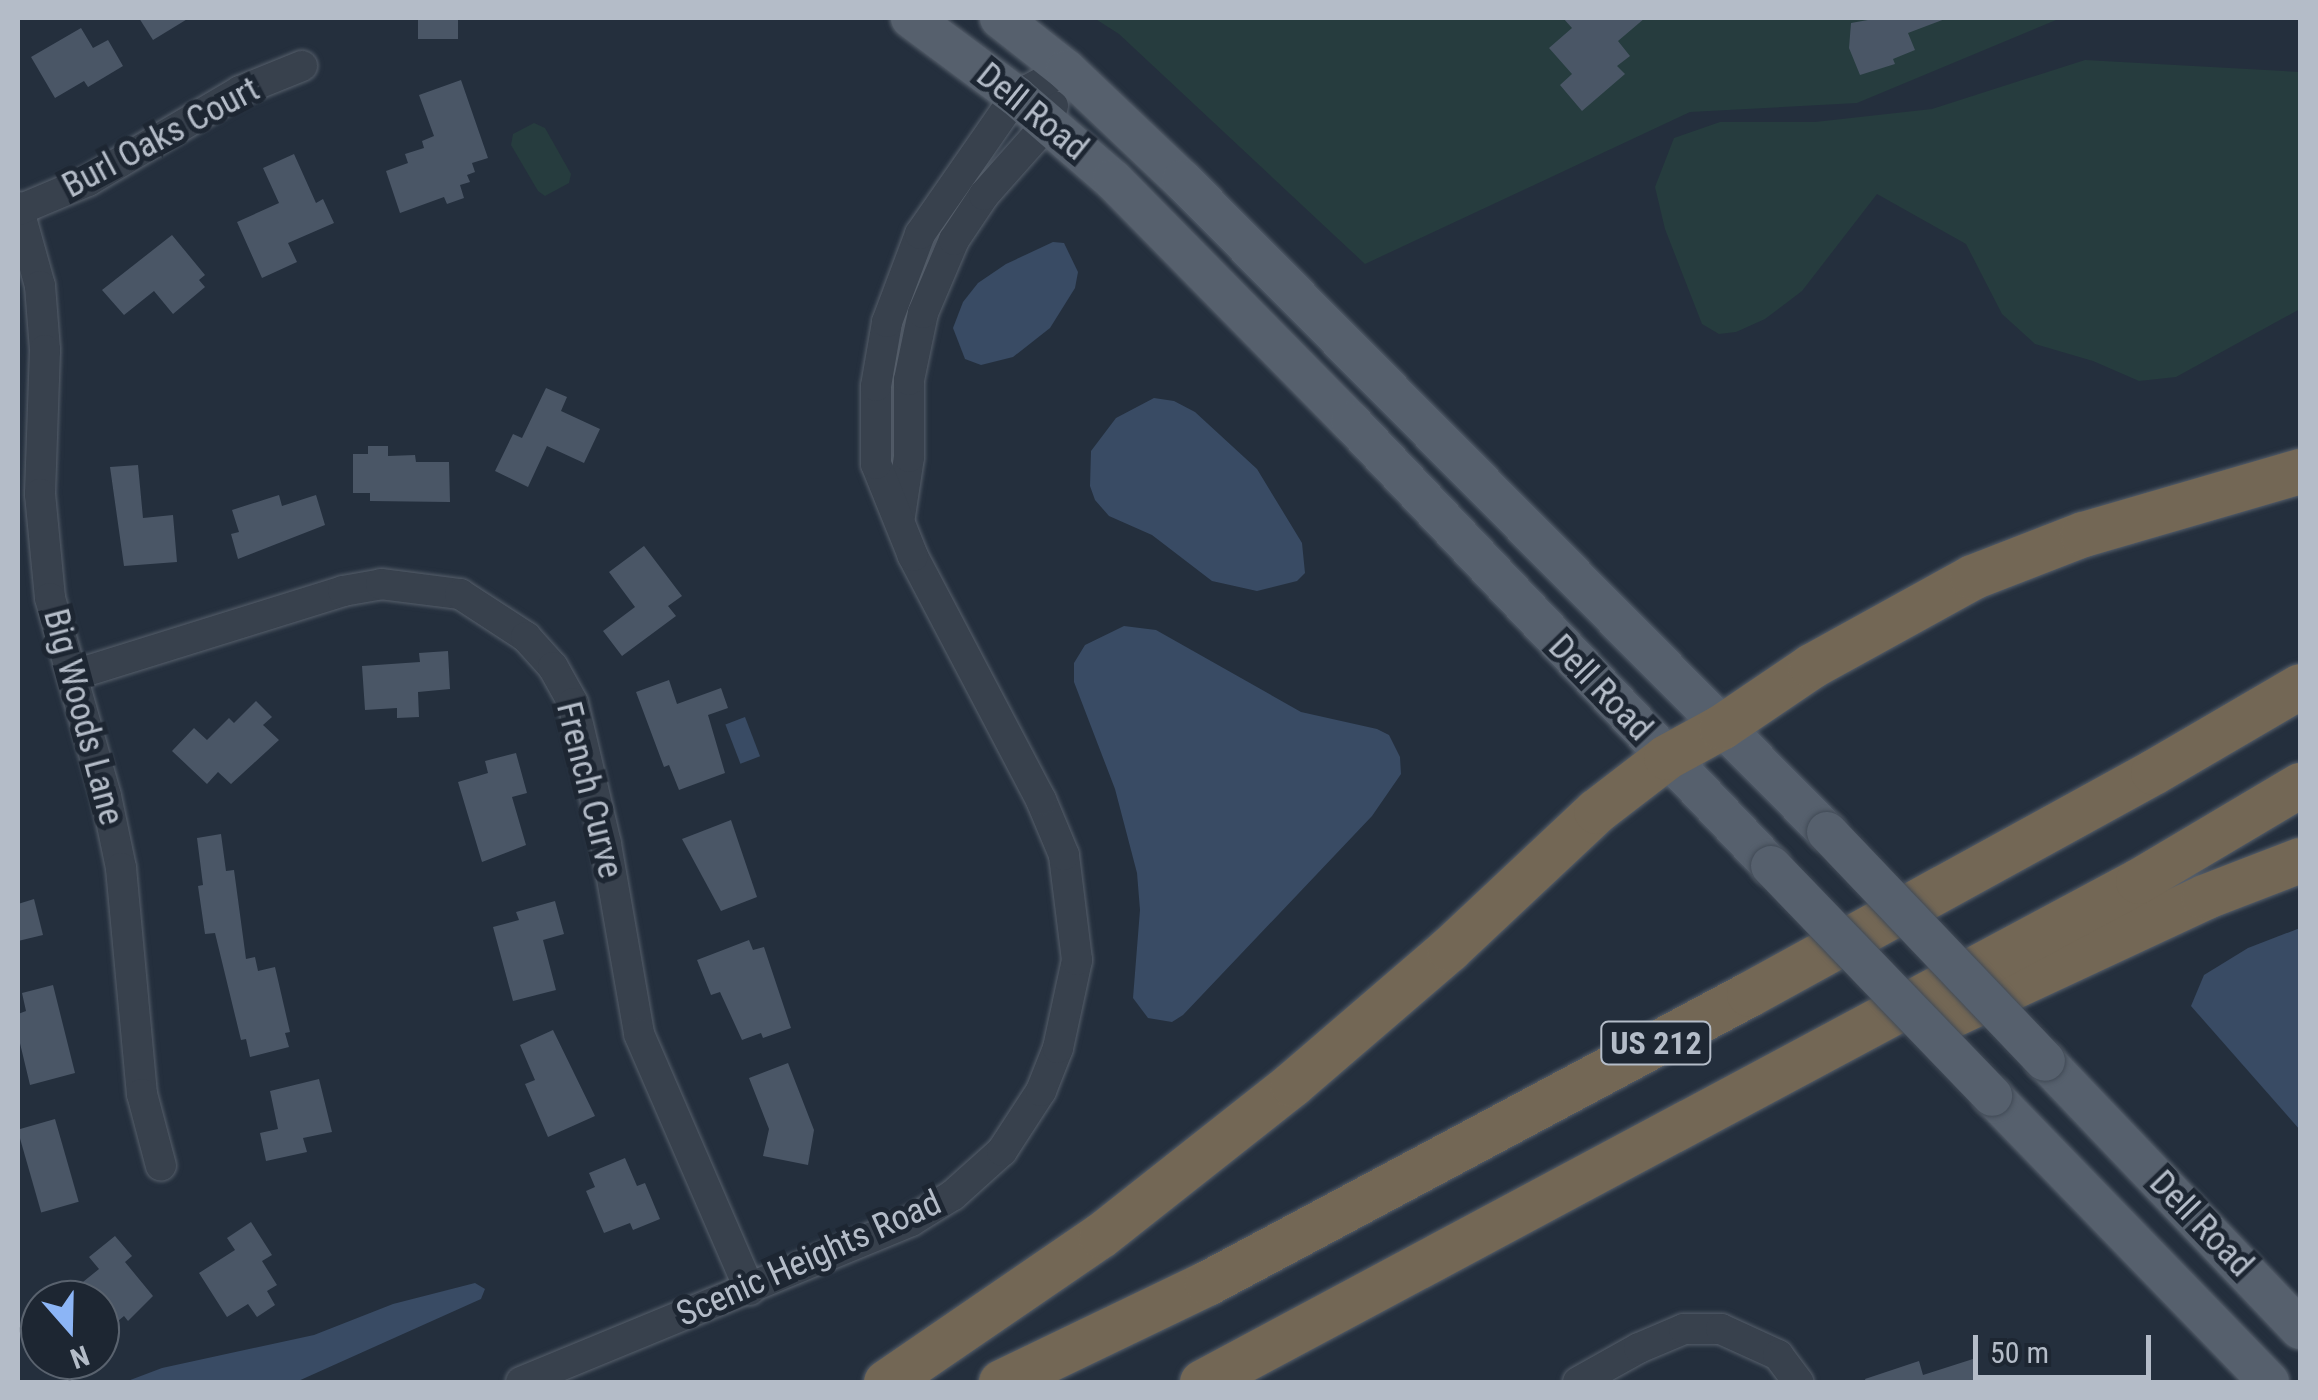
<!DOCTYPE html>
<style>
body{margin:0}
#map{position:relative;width:2318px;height:1400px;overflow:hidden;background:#242f3d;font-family:"Roboto Condensed",sans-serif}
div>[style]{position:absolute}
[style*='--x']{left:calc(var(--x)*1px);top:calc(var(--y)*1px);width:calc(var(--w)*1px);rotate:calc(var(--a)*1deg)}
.green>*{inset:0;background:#263c3e}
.water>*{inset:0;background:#394b64;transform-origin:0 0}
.building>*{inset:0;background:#4a5666;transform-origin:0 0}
.roads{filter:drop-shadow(0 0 2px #565f6b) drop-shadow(0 0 2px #565f6b)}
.minor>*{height:30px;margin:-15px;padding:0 15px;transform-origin:15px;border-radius:15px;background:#38414d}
.major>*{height:40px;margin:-20px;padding:0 20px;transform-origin:20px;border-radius:20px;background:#56606d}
.highway>*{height:45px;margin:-22.5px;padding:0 22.5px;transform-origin:22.5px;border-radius:22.5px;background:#736755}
.bridges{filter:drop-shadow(0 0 2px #414a56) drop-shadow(0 0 2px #414a56)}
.major-bridge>*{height:40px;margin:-20px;padding:0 20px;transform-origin:20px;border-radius:20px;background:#56606d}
span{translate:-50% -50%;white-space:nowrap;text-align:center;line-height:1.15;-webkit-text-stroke:10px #1d2632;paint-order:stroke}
.shield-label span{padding:2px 8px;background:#1d2632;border:2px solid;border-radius:8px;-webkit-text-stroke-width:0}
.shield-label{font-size:32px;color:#b4bcc8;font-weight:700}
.street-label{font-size:35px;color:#b4bcc8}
.frame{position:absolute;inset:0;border:20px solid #b4bcc8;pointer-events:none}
.north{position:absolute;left:20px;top:1280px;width:100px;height:100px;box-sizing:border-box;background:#1d2632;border:2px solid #59626e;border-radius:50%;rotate:160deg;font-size:28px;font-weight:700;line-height:40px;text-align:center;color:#b4bcc8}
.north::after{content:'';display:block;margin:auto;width:35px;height:45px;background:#8cb5f6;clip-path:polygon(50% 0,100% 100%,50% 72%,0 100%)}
.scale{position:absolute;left:1973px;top:1335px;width:178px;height:45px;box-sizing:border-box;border:5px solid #b4bcc8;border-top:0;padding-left:12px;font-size:30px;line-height:35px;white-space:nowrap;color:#b4bcc8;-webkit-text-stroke:8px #1d2632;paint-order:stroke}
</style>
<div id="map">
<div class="green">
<div style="clip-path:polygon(1094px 18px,2061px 18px,1857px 103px,1690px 112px,1365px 264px,1119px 34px)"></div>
<div style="clip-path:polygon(2085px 60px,2300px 72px,2300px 309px,2176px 377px,2139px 381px,2093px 361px,2035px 344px,2002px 314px,1966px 244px,1877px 194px,1802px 291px,1765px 319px,1736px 332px,1719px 334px,1702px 324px,1665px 229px,1655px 187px,1674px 138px,1720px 122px,1815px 122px,1932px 109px)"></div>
<div style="clip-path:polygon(534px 123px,545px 128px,571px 174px,569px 183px,545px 196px,538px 191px,511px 145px,513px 134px)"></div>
</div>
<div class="water">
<div style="clip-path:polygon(1053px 242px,1064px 243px,1078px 272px,1075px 288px,1050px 328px,1013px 357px,981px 365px,965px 359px,953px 328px,963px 302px,978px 283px,1006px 264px)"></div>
<div style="clip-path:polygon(1154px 398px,1174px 401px,1195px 412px,1257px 469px,1302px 543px,1305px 573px,1297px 581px,1257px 591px,1212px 581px,1152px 535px,1109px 516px,1095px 500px,1090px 486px,1091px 451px,1116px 418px)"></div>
<div style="clip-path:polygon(1124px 626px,1156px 630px,1301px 712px,1377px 729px,1389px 735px,1400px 757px,1401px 774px,1372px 816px,1183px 1015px,1172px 1022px,1148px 1018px,1133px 998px,1140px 910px,1137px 873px,1115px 789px,1074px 682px,1074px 663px,1085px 645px)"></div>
<div style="left:745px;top:717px;width:42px;height:21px;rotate:69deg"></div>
<div style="clip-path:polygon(2300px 928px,2300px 1130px,2191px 1006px,2204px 975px,2248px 948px)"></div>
<div style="clip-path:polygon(475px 1283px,485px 1289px,481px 1299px,296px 1382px,125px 1382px,162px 1368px,314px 1335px,393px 1304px)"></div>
</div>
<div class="building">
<div style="clip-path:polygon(139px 18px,189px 18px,153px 40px)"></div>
<div style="left:418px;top:18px;width:40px;height:21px"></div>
<div style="clip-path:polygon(1563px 18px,1645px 18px,1618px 41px,1630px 56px,1617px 66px,1625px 74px,1582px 111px,1560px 85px,1572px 74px,1549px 48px,1572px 28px)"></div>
<div style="clip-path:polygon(1879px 18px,1945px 18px,1945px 19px,1908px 33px,1915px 50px,1893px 59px,1895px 64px,1860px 75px,1849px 48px,1851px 23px)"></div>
<div style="clip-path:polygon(81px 28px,93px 48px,108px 40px,123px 66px,88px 87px,84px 81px,55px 98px,31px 57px)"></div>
<div style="clip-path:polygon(461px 80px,488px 158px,472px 163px,475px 172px,467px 175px,470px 182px,460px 185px,464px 198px,447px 204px,444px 197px,400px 213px,386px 171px,408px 163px,405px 154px,424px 148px,422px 141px,434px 136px,419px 95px)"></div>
<div style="clip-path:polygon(294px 154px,316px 203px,323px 199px,334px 223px,288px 243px,297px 262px,262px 278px,237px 222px,279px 203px,263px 168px)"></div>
<div style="clip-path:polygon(172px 235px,205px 275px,199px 280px,205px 287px,173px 314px,154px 291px,124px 315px,102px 290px)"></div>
<div style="clip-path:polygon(546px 388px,567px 397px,561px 411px,600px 429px,584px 463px,547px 446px,528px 487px,495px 471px,513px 434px,522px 438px)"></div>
<div style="clip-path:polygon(368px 446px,388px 446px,388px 456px,415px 455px,416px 462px,449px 462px,450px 502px,370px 501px,370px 493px,353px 493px,353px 454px,368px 454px)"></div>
<div style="clip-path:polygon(138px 465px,143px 518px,173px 515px,177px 562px,124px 566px,110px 467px)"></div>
<div style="clip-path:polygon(279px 495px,282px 506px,316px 495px,325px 525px,238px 559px,231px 534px,239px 532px,232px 510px)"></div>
<div style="clip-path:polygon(644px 546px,682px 596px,668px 606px,676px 616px,622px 656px,603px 631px,635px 607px,609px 572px)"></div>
<div style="clip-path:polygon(448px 651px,450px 689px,418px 692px,419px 717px,397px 718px,397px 708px,365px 710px,362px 666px,420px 662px,419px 653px)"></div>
<div style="clip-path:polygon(669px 680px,677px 704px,721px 688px,728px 708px,708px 715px,725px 773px,679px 790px,669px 765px,664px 767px,636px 692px)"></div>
<div style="clip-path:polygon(256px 701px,272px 717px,263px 725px,279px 740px,231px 784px,218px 772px,207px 784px,172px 751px,194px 728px,207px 740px,229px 718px,234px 723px)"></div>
<div style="clip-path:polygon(516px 753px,527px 793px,512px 797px,526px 845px,482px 862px,458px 782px,488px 773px,485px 761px)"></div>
<div style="clip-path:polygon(731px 820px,757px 897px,721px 911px,682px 839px)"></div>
<div style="clip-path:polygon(221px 834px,226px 871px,234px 870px,246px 959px,255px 957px,258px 971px,275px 967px,290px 1032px,285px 1033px,289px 1047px,250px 1057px,246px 1039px,241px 1040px,215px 933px,205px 934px,198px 886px,203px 885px,197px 838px)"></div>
<div style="clip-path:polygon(34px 899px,43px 935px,18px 941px,18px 904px)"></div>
<div style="clip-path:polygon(555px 901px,564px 934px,543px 940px,556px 990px,513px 1001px,493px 927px,519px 920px,516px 912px)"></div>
<div style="clip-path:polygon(749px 940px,753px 950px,764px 947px,791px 1028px,763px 1038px,761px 1033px,742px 1040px,720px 992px,711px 995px,697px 960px)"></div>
<div style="clip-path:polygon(53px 985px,75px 1073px,30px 1085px,18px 1035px,18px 1014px,26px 1011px,22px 993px)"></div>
<div style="clip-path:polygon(553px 1030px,595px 1116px,548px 1137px,525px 1084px,535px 1080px,520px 1045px)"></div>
<div style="clip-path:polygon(788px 1063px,814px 1130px,808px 1165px,763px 1156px,769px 1129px,749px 1078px)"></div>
<div style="clip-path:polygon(319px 1079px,332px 1132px,303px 1138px,307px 1152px,266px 1161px,260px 1133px,278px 1129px,270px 1091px)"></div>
<div style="left:55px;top:1119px;width:86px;height:39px;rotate:74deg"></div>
<div style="clip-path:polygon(625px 1158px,637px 1186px,645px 1183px,660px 1219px,633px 1230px,630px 1223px,604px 1233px,586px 1191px,595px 1187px,589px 1173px)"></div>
<div style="clip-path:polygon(251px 1222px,272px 1255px,262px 1261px,277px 1285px,267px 1291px,275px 1305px,257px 1317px,248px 1304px,227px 1317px,199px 1273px,235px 1250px,227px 1238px)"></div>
<div style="clip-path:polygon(115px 1236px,132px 1256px,125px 1262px,153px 1296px,128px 1321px,124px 1316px,100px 1336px,100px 1300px,81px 1300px,73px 1290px,99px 1269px,89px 1257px)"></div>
<div style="clip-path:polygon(1973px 1359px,1981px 1382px,1866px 1382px,1865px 1379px,1919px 1361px,1923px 1375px)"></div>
</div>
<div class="roads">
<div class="minor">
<div style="--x:18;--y:207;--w:82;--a:74.4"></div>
<div style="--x:40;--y:286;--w:64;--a:85.5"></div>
<div style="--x:45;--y:350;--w:144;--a:92"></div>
<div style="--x:40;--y:494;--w:104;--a:84.5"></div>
<div style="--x:50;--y:598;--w:206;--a:74.2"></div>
<div style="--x:106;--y:796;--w:74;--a:78.2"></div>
<div style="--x:121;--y:868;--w:227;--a:84.7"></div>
<div style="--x:142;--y:1094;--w:74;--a:75.2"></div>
<div style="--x:19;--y:210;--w:75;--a:-22.8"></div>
<div style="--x:88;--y:181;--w:177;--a:-30.6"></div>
<div style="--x:240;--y:91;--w:67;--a:-22"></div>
<div style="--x:900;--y:516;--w:60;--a:-81.3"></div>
<div style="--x:909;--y:457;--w:77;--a:-90"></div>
<div style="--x:909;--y:380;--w:68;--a:-78.2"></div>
<div style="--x:923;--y:313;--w:79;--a:-67"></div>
<div style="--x:954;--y:240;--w:54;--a:-56.3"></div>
<div style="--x:984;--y:195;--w:96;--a:-48.4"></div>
<div style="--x:1048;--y:123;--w:18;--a:-74"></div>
<div style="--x:74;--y:675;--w:282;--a:-17.3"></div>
<div style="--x:343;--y:591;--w:39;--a:-10"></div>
<div style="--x:381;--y:584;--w:80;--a:7.2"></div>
<div style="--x:460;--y:594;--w:79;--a:33.1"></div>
<div style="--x:526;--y:637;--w:40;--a:48"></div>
<div style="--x:553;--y:667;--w:41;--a:60.9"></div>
<div style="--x:573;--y:703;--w:145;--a:76.8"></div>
<div style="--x:606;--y:844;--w:193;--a:80.1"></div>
<div style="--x:639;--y:1034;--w:279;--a:66.6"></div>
<div style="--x:521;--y:1382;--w:422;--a:-22.4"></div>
<div style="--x:911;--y:1221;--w:49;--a:-31.8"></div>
<div style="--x:953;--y:1195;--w:66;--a:-41.9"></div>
<div style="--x:1002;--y:1151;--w:72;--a:-57"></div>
<div style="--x:1041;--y:1091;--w:46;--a:-68.4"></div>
<div style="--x:1058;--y:1048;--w:90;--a:-77.8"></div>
<div style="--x:1077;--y:960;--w:106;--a:-97.1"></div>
<div style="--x:1064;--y:855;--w:60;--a:-112.7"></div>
<div style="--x:1041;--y:800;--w:276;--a:-117.7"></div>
<div style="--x:913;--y:556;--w:99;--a:-111.9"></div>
<div style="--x:876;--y:464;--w:78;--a:-90"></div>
<div style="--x:876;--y:386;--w:65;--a:-80.2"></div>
<div style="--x:887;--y:322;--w:94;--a:-69.4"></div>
<div style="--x:920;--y:234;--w:168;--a:-55.2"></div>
<div style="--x:1016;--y:96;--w:56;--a:-27.5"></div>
<div style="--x:1578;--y:1382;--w:70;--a:-29.1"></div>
<div style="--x:1639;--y:1348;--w:49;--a:-22.9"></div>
<div style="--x:1684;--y:1329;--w:37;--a:0"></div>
<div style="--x:1721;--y:1329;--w:63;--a:24.5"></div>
<div style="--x:1778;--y:1355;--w:34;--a:53"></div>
</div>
<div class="major">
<div style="--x:911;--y:18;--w:131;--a:36.6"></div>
<div style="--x:1016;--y:96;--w:128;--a:40.9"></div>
<div style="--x:1113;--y:180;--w:339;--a:45.5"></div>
<div style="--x:1351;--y:422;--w:611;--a:46.59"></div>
<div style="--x:1000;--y:18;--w:84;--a:38.2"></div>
<div style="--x:1066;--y:70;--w:160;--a:43.5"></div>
<div style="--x:1182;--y:180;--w:917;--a:45.31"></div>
<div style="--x:2045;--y:1061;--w:370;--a:46.4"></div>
<div style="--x:1992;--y:1096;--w:398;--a:45.9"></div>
</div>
<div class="highway">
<div style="--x:1949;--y:1016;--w:281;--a:-25"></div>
<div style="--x:2204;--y:897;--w:103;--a:-21.1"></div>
<div style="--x:886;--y:1382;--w:260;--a:-34.4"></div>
<div style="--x:1101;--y:1235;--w:243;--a:-38.3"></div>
<div style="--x:1292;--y:1084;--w:207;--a:-40.7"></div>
<div style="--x:1449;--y:949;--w:202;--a:-43.2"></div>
<div style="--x:1596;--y:811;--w:88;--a:-37.6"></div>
<div style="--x:1666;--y:757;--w:63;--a:-28.6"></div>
<div style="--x:1721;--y:727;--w:109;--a:-34.1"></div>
<div style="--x:1811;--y:666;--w:184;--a:-28.9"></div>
<div style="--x:1972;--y:577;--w:119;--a:-21.2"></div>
<div style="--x:2083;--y:534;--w:226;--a:-16.2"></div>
<div style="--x:1001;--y:1382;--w:229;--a:-25.7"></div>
<div style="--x:1207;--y:1283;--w:614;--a:-28.07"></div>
<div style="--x:1749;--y:994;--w:461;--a:-28.8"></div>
<div style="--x:2153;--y:772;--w:170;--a:-30.3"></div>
<div style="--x:1202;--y:1382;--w:1062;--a:-28.16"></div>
<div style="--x:2138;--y:881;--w:188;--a:-30.7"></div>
</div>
</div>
<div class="bridges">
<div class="major-bridge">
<div style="--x:1827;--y:832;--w:316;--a:46.4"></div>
<div style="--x:1771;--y:866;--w:319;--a:46.1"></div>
</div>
</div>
<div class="shield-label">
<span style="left:1656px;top:1043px">US 212</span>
</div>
<div class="street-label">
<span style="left:1032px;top:112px;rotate:39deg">Dell Road</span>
<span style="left:161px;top:138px;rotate:-28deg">Burl Oaks Court</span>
<span style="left:1600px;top:688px;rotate:46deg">Dell Road</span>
<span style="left:83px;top:717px;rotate:75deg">Big Woods Lane</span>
<span style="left:589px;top:790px;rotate:76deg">French Curve</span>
<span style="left:2201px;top:1224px;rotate:46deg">Dell Road</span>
<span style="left:809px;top:1259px;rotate:-24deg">Scenic Heights Road</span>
</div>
<div class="frame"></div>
<div class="north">N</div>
<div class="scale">50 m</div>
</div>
